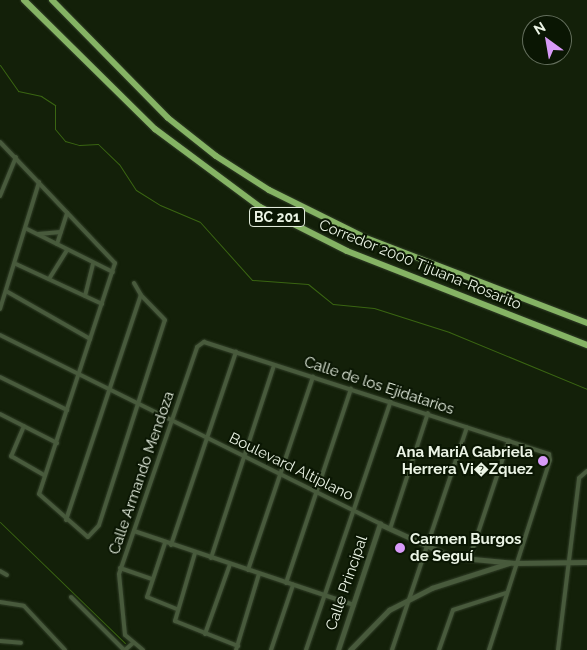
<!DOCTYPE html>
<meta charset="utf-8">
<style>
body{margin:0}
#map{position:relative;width:587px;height:650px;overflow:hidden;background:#132009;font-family:Raleway,sans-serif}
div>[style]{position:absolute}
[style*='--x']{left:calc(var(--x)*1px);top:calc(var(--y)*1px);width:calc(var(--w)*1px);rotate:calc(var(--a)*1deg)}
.stream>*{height:1px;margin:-0.5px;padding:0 0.5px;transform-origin:0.5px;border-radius:0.5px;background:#3a6512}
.roads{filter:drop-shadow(0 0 1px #313e28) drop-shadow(0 0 1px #313e28)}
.minor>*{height:4px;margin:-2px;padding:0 2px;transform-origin:2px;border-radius:2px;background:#485a3c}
.tertiary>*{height:4.5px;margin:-2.25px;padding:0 2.25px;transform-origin:2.25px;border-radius:2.25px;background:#485a3c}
.motorway>*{height:6px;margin:-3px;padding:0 3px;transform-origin:3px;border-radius:3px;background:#85b364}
.dots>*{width:14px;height:14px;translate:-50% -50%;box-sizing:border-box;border:2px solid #0a1603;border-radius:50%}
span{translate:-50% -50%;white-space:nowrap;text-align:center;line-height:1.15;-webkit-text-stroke:4px #0a1603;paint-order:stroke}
.shield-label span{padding:1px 4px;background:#0a1603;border:1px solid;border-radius:4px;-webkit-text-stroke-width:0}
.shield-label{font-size:14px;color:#ebf4e5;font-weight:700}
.street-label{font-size:15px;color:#ebf4e5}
.poi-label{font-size:15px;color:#ebf4e5;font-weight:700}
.right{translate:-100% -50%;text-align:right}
.left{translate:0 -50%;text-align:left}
.north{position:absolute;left:522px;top:15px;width:50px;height:50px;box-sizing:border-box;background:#0a1603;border:1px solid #646f5d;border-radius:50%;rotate:328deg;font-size:14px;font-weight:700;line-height:20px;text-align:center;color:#ebf4e5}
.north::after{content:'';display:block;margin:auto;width:18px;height:22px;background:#d89af8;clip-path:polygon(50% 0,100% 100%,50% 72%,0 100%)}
</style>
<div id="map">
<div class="stream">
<div style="--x:0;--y:65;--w:32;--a:55"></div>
<div style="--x:18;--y:91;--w:24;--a:12"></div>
<div style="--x:41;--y:96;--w:17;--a:33"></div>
<div style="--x:55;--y:105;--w:24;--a:90"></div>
<div style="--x:55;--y:129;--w:16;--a:50"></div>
<div style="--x:65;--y:141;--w:15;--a:16"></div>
<div style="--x:79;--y:145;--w:19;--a:-3"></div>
<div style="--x:98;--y:144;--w:29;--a:44"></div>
<div style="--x:119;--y:164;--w:31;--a:57"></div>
<div style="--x:136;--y:190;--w:28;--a:32"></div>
<div style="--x:160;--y:205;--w:43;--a:23"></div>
<div style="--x:200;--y:222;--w:78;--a:48.1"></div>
<div style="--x:252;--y:280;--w:56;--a:4.1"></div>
<div style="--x:308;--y:284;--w:32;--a:39"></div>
<div style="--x:333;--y:304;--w:41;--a:5.6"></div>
<div style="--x:374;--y:308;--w:79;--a:17.7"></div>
<div style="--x:449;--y:332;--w:149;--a:22.4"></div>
<div style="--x:0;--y:522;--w:174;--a:44.1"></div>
</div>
<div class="roads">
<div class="minor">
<div style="--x:0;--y:142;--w:167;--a:46.5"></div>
<div style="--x:115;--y:263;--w:243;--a:108.2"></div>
<div style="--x:39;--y:494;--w:65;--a:41.3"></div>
<div style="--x:88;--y:537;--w:16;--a:-47"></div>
<div style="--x:99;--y:525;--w:215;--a:-72.2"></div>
<div style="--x:165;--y:320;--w:35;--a:-134"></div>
<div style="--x:0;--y:196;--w:42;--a:-67.7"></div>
<div style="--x:27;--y:229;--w:96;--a:26.6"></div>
<div style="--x:38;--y:234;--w:23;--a:-5"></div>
<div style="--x:57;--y:244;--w:33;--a:-72"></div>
<div style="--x:16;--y:264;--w:95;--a:24.9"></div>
<div style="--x:49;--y:279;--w:34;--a:-58"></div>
<div style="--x:134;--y:283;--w:14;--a:60"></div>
<div style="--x:6;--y:291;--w:97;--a:29.7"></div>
<div style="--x:85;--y:296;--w:34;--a:-76"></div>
<div style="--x:0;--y:309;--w:133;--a:-72.9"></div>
<div style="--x:0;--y:335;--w:424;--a:26.4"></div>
<div style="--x:0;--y:377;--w:75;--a:26.2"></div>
<div style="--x:0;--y:414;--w:64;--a:27"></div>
<div style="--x:24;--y:426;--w:33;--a:113"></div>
<div style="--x:11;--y:456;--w:39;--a:30"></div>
<div style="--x:66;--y:520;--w:237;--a:-71.6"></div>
<div style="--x:390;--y:529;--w:122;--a:-71.9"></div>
<div style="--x:134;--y:531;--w:232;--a:18.6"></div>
<div style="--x:165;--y:543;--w:57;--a:108.4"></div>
<div style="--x:147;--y:597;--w:32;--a:22"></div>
<div style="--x:171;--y:545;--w:204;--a:-71.4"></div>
<div style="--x:195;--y:553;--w:71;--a:106.4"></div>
<div style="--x:175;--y:621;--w:68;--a:21.6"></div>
<div style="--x:211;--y:558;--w:203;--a:-71.9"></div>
<div style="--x:469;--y:560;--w:126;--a:-71.6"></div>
<div style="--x:120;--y:568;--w:34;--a:19"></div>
<div style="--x:248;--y:570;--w:204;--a:-71.4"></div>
<div style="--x:0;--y:571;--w:8;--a:30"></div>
<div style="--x:286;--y:583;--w:205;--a:-71.5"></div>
<div style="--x:71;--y:597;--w:75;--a:45"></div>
<div style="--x:0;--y:602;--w:24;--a:9"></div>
<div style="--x:24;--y:606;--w:60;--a:47"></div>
<div style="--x:205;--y:634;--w:74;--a:-70.3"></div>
<div style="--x:0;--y:641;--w:21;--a:5"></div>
<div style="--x:125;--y:650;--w:11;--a:-41"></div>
<div style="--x:143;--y:650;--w:23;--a:-140"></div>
<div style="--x:125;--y:635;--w:61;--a:-95.6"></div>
<div style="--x:119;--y:574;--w:240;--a:-71"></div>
<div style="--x:197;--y:347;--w:9;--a:-36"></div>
<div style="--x:204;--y:342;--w:363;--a:18"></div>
<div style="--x:549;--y:454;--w:6;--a:81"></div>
<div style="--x:550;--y:460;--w:200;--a:107.8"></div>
<div style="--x:236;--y:650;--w:79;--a:-73.2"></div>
<div style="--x:271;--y:650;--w:69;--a:-71.3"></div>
<div style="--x:306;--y:650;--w:263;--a:-71.2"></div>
<div style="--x:392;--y:650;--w:235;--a:-71.4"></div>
<div style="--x:439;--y:650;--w:42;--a:-70.7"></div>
<div style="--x:453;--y:610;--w:56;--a:-17.8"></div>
<div style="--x:558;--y:650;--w:173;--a:-83"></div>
<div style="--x:579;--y:478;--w:11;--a:-41"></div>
</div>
<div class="tertiary">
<div style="--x:338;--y:650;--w:133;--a:-71.6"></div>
<div style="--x:380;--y:524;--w:79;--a:24.6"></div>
<div style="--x:452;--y:557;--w:63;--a:5.4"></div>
<div style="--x:515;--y:563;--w:72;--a:-0.8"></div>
<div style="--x:350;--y:650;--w:56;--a:-45.7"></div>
<div style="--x:389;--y:610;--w:48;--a:-27.1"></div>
<div style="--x:432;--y:588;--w:81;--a:-18"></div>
</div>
<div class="motorway">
<div style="--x:24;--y:0;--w:184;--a:44.6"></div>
<div style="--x:155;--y:129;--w:131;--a:36.6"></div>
<div style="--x:260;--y:207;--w:97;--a:26.8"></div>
<div style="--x:347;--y:251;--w:258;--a:21.4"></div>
<div style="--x:52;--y:0;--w:165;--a:45.5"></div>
<div style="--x:168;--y:118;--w:61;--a:38.4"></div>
<div style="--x:216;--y:156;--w:63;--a:32.7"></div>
<div style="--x:269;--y:190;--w:108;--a:26.3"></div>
<div style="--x:366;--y:238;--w:237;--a:21"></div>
</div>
</div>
<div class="dots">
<div style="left:543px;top:461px;background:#d89af8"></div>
<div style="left:400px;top:548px;background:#d89af8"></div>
</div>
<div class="shield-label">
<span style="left:277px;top:217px">BC 201</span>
</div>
<div class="street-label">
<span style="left:420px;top:265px;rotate:22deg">Corredor 2000 Tijuana-Rosarito</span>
<span style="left:379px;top:386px;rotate:18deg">Calle de los Ejidatarios</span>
<span style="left:291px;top:467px;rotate:26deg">Boulevard Altiplano</span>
<span style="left:142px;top:473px;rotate:-71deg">Calle Armando Mendoza</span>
<span style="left:347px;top:583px;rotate:-71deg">Calle Principal</span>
</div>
<div class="poi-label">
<span class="right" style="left:533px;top:461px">Ana MariA Gabriela<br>Herrera Vi�Zquez</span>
<span class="left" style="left:410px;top:548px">Carmen Burgos<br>de Seguí</span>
</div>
<div class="north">N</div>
</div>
